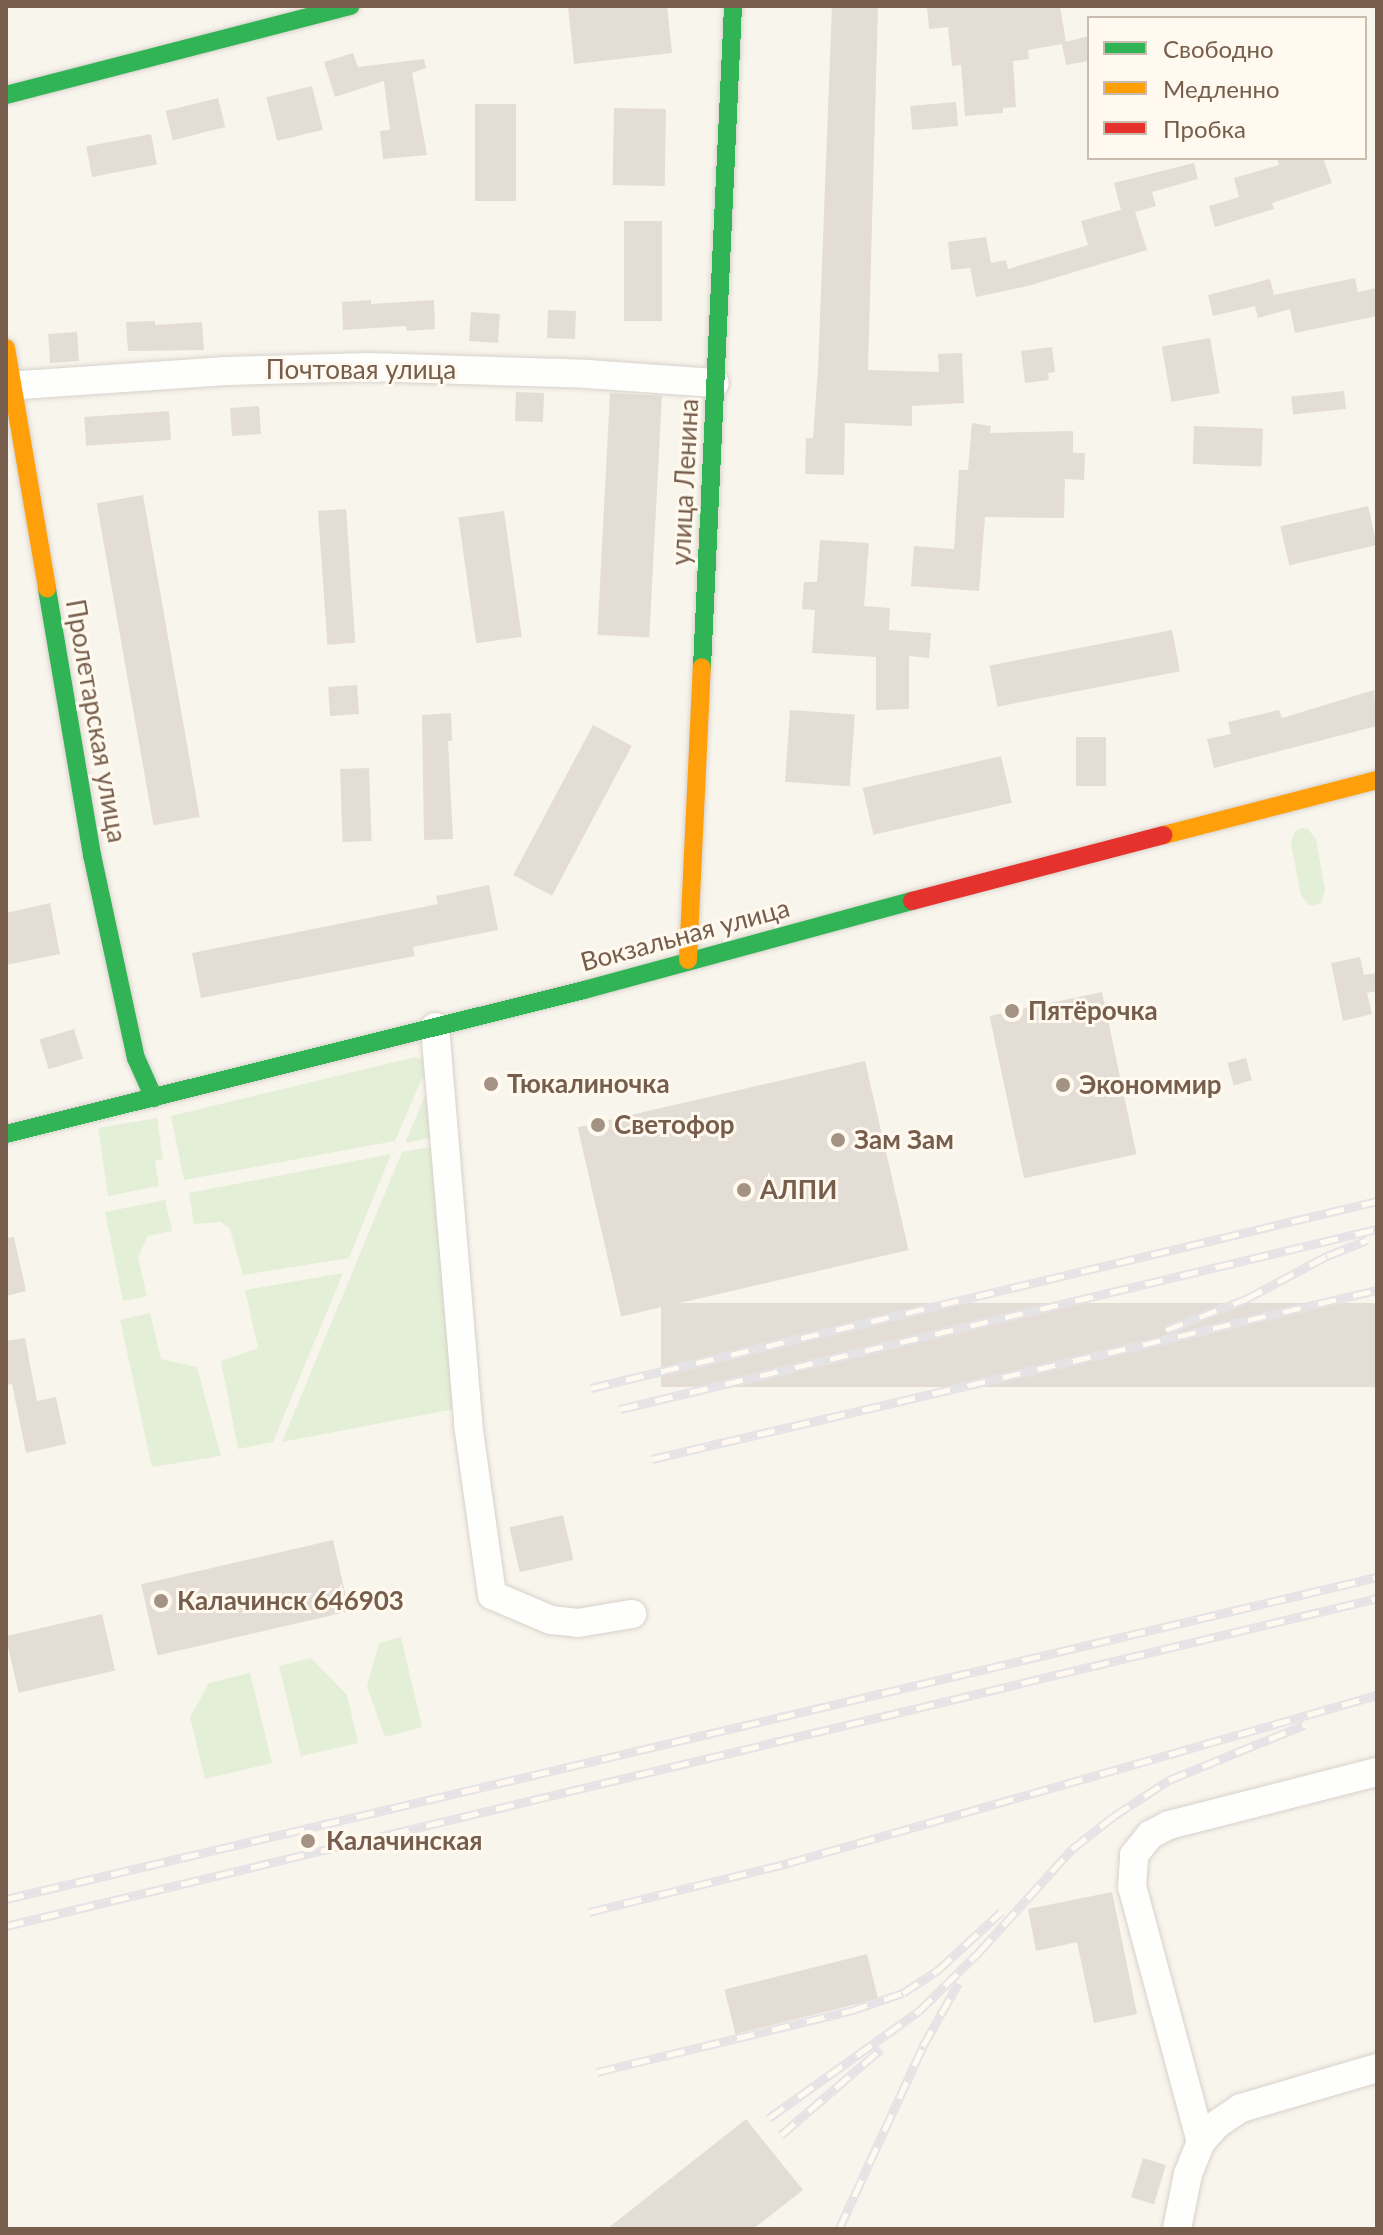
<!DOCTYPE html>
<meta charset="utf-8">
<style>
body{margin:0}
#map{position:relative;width:1383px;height:2235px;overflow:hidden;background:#f8f5ed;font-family:Lato,sans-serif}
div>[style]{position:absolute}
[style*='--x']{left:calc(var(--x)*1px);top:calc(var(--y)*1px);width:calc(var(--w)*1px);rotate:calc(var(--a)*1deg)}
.green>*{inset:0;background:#e4efd8}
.building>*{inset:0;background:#e4ddd5;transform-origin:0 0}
.roads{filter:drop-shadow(0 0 2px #d7d2cb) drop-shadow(0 0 2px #d7d2cb)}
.street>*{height:28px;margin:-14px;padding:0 14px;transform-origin:14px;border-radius:14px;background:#fefefc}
.fast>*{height:18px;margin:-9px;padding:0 9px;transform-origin:9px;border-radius:9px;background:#30b455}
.slow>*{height:18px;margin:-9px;padding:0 9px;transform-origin:9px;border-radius:9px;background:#ff9f0a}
.jam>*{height:18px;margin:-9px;padding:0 9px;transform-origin:9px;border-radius:9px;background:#e5322d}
.rail>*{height:9px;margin-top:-4.5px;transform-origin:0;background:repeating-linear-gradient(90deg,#fff9ef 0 18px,#e5e3e5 0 36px);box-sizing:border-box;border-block:2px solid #e5e3e5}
.dots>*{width:22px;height:22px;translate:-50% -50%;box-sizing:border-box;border:4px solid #fff9ef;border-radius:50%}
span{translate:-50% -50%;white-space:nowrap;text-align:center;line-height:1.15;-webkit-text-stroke:6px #fff9ef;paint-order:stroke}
.street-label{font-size:26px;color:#775e4c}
.poi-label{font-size:26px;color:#775e4c;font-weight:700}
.left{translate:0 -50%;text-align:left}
.frame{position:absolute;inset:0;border:8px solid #775e4c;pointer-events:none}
.legend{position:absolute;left:1087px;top:16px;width:280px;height:144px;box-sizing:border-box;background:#fff9ef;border:2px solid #c9bbae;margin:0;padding:10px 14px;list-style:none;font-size:24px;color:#775e4c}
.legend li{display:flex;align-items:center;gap:16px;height:40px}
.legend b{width:40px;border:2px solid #c9bbae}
</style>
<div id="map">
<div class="green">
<div style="clip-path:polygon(1301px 828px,1308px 829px,1316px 839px,1325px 891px,1321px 903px,1315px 905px,1309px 905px,1301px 895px,1291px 843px,1295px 831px)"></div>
<div style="clip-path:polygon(415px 1057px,426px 1060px,435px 1076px,422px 1078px,395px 1141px,184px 1180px,171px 1116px)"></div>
<div style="clip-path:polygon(429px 1086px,440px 1136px,405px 1143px)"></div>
<div style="clip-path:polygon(157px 1118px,163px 1159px,155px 1161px,159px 1186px,108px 1196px,98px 1128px)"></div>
<div style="clip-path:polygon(441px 1145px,460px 1408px,282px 1442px,402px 1152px)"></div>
<div style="clip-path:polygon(391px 1154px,349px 1258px,243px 1275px,230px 1229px,221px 1222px,194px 1224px,189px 1193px)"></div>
<div style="clip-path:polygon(165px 1200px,172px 1231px,148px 1236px,138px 1257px,147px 1296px,123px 1301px,105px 1212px)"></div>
<div style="clip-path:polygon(343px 1273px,273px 1442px,238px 1449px,221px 1361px,258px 1348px,245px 1290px)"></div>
<div style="clip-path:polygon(150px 1313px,161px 1359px,197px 1367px,221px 1456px,152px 1467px,120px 1320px)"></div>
<div style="clip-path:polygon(401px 1637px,422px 1727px,385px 1737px,367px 1687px,379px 1643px)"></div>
<div style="clip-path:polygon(311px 1658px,347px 1695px,358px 1743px,301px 1756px,279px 1666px)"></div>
<div style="clip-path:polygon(250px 1673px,272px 1763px,205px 1779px,190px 1717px,209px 1683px)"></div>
</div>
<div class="building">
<div style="clip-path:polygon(568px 6px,667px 6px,672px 53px,574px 64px)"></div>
<div style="clip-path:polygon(832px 6px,878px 6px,868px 370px,939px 372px,938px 354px,962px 353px,964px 403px,912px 406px,912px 426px,845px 423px,844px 475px,805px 474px,806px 438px,813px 438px,818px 368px)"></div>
<div style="clip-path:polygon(927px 6px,1060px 6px,1066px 42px,1089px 36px,1089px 61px,1066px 65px,1062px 44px,1028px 50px,1029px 59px,1013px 61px,1016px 107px,1003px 108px,1003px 113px,965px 116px,961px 65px,952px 66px,948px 27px,929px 29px)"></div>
<div style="clip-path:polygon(353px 53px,358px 67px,424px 59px,426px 68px,412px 73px,427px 155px,383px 159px,380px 131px,390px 130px,384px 81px,335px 97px,324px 62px)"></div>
<div style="left:312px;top:86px;width:45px;height:47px;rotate:76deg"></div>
<div style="left:218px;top:98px;width:30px;height:54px;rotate:76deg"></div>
<div style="left:956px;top:102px;width:24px;height:46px;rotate:85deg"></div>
<div style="left:475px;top:104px;width:41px;height:97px"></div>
<div style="left:614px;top:108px;width:52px;height:77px;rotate:1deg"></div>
<div style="left:151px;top:134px;width:31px;height:66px;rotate:79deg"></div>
<div style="clip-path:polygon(1277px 158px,1323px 158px,1332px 183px,1272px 203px,1274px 209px,1215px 227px,1209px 206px,1239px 197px,1234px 178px,1279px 165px)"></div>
<div style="clip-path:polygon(1194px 163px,1198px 179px,1152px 192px,1156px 206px,1135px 212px,1147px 250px,1028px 286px,976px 297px,970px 268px,951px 270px,948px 242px,986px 237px,991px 263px,1006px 260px,1008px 269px,1085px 246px,1088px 245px,1081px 221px,1121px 210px,1114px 183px)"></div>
<div style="left:624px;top:221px;width:38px;height:100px"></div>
<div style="clip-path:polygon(1355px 278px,1358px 292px,1377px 288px,1377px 316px,1295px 333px,1290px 309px,1258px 318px,1255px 306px,1213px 316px,1208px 295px,1270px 279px,1274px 295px)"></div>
<div style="clip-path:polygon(371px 300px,371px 304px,434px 300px,435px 329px,407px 331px,406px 326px,343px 330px,342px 302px)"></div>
<div style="left:548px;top:310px;width:28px;height:28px;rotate:2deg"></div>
<div style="left:471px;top:312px;width:29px;height:29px;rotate:4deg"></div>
<div style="clip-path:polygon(155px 321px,155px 325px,202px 322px,204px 350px,128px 351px,126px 322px)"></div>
<div style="left:77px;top:332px;width:29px;height:29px;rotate:86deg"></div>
<div style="left:1210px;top:338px;width:56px;height:49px;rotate:80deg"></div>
<div style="clip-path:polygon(1052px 347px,1055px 372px,1048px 373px,1049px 380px,1025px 383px,1021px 351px)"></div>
<div style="left:1344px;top:391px;width:18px;height:53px;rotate:84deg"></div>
<div style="left:516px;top:392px;width:28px;height:29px;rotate:2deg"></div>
<div style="left:610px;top:393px;width:52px;height:242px;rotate:3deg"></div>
<div style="left:259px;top:406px;width:28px;height:29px;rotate:86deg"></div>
<div style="left:169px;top:411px;width:29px;height:85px;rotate:86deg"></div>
<div style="clip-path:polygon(972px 423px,991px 426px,990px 433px,1073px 431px,1073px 453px,1085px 453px,1084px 480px,1065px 479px,1064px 518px,985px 517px,979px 591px,911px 586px,914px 546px,954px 549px,959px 470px,968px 470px)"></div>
<div style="left:1194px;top:426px;width:69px;height:38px;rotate:2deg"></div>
<div style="left:143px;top:495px;width:327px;height:47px;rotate:80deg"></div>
<div style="left:1368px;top:506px;width:40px;height:90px;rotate:77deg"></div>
<div style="left:346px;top:509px;width:134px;height:28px;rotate:86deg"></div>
<div style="left:504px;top:511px;width:127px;height:46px;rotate:82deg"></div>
<div style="clip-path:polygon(820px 540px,869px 543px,864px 606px,890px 608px,889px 630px,931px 633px,929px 658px,909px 656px,909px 709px,876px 710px,876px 657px,812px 653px,815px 610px,802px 609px,804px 582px,817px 582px)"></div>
<div style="left:1172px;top:630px;width:42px;height:186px;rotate:79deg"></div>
<div style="left:357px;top:685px;width:29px;height:29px;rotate:86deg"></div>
<div style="clip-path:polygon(1374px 690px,1377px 726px,1214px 768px,1207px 739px,1231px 734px,1228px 722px,1279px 710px,1282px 718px)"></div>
<div style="left:790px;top:710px;width:65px;height:72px;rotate:4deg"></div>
<div style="clip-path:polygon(451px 713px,452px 741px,448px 741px,453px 839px,424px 840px,422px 715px)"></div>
<div style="left:593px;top:725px;width:44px;height:170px;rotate:28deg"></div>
<div style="left:1076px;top:737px;width:30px;height:49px"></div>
<div style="left:1001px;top:756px;width:48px;height:142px;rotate:77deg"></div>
<div style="left:369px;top:768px;width:73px;height:29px;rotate:88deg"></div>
<div style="clip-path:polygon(489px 885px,498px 930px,413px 947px,415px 956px,201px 998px,192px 953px,438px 904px,436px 896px)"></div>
<div style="clip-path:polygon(50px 903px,60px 954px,6px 965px,6px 913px)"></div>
<div style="clip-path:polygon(1360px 957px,1364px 975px,1377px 973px,1377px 991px,1367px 993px,1372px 1014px,1343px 1021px,1331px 963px)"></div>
<div style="left:1102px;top:992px;width:166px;height:115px;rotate:78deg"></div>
<div style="left:74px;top:1029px;width:31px;height:36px;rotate:73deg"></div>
<div style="left:1246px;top:1058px;width:23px;height:19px;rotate:75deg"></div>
<div style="left:865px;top:1061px;width:194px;height:295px;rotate:77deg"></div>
<div style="clip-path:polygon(14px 1237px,26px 1291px,6px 1296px,6px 1238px)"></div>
<div style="left:1377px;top:1303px;width:84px;height:716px;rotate:90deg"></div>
<div style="clip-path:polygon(25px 1338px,37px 1401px,56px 1397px,66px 1444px,26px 1453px,12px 1384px,6px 1385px,6px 1341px)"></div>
<div style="left:563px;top:1515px;width:46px;height:55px;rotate:77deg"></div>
<div style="left:333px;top:1540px;width:73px;height:197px;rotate:77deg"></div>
<div style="left:102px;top:1614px;width:58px;height:99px;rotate:77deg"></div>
<div style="clip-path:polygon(1112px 1892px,1137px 2014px,1094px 2023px,1077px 1942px,1036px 1951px,1028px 1909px)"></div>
<div style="left:867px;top:1954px;width:46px;height:147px;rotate:76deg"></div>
<div style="clip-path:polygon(746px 2119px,803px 2190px,753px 2229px,607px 2229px)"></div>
<div style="left:1143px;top:2158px;width:24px;height:41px;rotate:17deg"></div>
</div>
<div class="roads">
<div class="street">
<div style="--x:6;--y:386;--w:221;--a:-3.9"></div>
<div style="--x:226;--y:371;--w:143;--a:-1.6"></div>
<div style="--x:369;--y:367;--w:218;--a:1.8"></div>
<div style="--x:587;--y:374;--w:128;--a:4"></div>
<div style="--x:435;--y:1027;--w:398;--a:85.2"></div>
<div style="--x:468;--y:1424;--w:173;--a:82"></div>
<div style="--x:492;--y:1595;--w:64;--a:23"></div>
<div style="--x:551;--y:1620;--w:27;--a:6"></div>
<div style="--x:578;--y:1623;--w:55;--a:-9.5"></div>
<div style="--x:1201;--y:2142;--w:264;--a:-105.1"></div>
<div style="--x:1132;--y:1887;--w:32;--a:-86"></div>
<div style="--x:1134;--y:1855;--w:26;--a:-51"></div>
<div style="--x:1150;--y:1835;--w:21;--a:-28"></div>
<div style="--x:1169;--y:1825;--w:215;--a:-14.3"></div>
<div style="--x:1177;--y:2229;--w:56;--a:-78.7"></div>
<div style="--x:1188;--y:2174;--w:35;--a:-68"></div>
<div style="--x:1201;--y:2142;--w:24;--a:-48"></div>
<div style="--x:1217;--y:2124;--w:29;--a:-34"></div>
<div style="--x:1241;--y:2108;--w:142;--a:-16.4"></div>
</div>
<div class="fast">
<div style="--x:6;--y:95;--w:356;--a:-14.5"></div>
<div style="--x:47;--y:589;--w:270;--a:80.4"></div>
<div style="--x:92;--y:855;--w:208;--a:77.8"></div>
<div style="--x:136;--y:1058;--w:44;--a:65.8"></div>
<div style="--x:702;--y:667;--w:662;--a:-87.31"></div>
<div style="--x:6;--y:1134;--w:596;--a:-13.99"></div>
<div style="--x:584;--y:990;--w:340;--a:-15.2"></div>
</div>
<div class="slow">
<div style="--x:6;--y:348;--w:244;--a:80.3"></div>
<div style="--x:1164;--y:835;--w:220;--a:-14.5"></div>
<div style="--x:688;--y:960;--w:293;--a:-87.3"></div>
</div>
<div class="jam">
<div style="--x:912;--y:901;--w:260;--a:-14.7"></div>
</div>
</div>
<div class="rail">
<div style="--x:1166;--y:1330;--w:86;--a:-21.2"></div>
<div style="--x:1246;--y:1299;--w:92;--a:-28"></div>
<div style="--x:1327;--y:1256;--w:43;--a:-21.8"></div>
<div style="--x:591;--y:1388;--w:808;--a:-13.38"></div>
<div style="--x:620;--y:1409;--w:778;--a:-13.38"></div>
<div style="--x:652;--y:1459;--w:744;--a:-13.12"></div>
<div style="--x:6;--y:1899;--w:1408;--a:-13.22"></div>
<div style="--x:589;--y:1912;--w:205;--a:-13.8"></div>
<div style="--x:788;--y:1863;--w:612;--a:-15.92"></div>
<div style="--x:6;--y:1926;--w:1410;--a:-13.45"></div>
<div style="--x:597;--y:2072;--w:260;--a:-13.6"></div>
<div style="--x:850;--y:2011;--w:56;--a:-18.8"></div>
<div style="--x:903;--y:1993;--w:42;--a:-33.3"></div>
<div style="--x:938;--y:1970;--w:86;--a:-42.6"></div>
<div style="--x:769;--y:2118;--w:184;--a:-35.5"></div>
<div style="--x:919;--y:2011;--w:84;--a:-44.5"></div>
<div style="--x:979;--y:1952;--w:139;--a:-47.9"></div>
<div style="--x:1072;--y:1849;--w:53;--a:-38.2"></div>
<div style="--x:1114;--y:1816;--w:66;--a:-33.2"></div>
<div style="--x:1169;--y:1780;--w:146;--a:-22.2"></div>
<div style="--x:781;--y:2135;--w:132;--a:-40.7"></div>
<div style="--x:839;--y:2229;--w:201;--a:-65.3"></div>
<div style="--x:923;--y:2046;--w:73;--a:-60.6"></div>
</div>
<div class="dots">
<div style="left:1012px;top:1011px;background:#a49384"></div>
<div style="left:491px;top:1084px;background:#a49384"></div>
<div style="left:1063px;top:1085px;background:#a49384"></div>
<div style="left:598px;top:1125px;background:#a49384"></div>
<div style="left:838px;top:1140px;background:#a49384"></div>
<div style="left:744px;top:1190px;background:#a49384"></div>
<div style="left:161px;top:1601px;background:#a49384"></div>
<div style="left:308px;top:1841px;background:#a49384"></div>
</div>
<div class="street-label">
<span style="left:361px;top:370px">Почтовая улица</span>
<span style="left:685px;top:482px;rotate:-87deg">улица Ленина</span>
<span style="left:96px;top:721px;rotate:80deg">Пролетарская улица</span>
<span style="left:685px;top:935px;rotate:-15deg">Вокзальная улица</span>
</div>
<div class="poi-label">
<span class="left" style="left:1028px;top:1011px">Пятёрочка</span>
<span class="left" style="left:507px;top:1084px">Тюкалиночка</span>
<span class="left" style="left:1079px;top:1085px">Экономмир</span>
<span class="left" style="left:614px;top:1125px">Светофор</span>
<span class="left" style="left:854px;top:1140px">Зам Зам</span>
<span class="left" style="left:760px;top:1190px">АЛПИ</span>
<span class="left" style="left:177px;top:1601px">Калачинск 646903</span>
<span class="left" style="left:326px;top:1841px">Калачинская</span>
</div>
<div class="frame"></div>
<ul class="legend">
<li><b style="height:10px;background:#30b455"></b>Свободно</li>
<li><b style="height:10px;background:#ff9f0a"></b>Медленно</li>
<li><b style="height:10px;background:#e5322d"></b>Пробка</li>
</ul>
</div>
